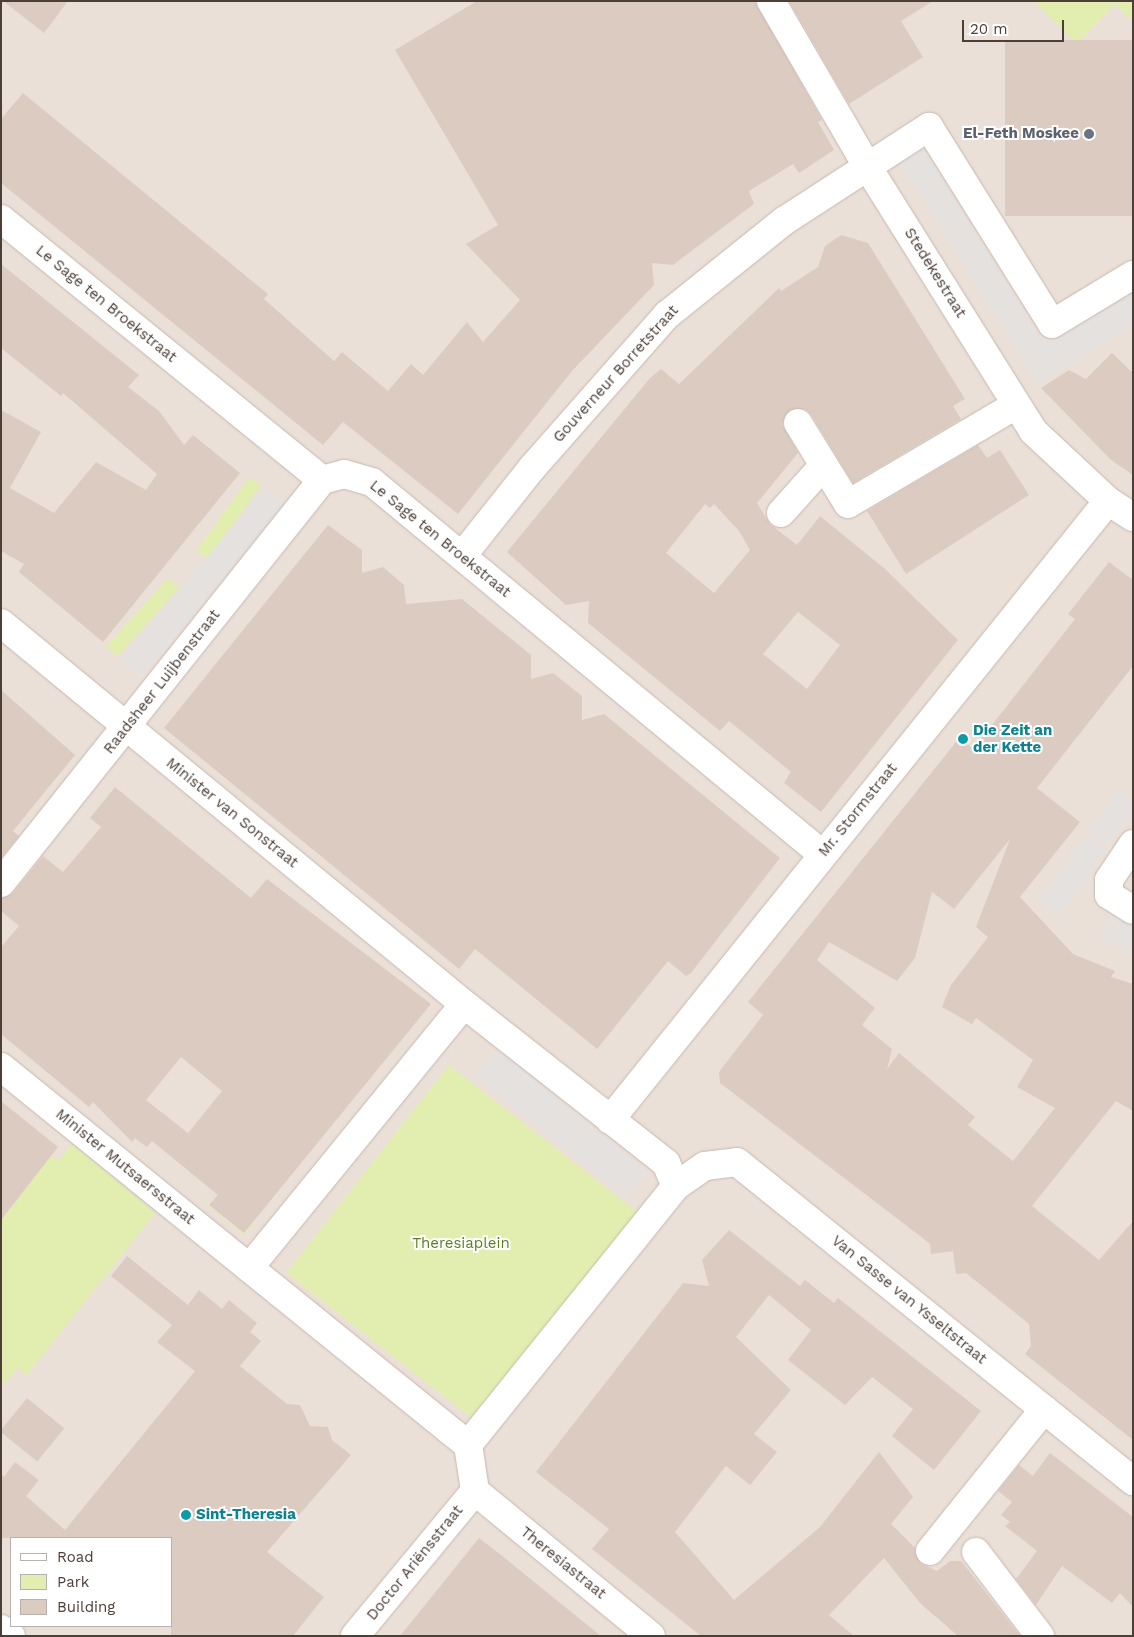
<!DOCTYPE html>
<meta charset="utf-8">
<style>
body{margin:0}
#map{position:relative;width:1134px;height:1637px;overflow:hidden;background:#f6f0ea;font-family:"Work Sans",sans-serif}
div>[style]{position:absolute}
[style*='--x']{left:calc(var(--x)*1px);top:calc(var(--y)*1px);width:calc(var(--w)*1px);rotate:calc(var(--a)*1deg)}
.residential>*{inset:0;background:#ebe0d8}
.green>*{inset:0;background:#e1eeb0;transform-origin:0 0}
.parking>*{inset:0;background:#e5e1df;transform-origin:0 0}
.building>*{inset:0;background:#dccbc1;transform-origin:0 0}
.roads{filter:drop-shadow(0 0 1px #c6b8ae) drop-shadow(0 0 1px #c6b8ae)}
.minor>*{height:28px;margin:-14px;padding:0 14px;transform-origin:14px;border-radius:14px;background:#fff}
.dots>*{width:14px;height:14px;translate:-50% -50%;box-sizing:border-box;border:2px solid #fff;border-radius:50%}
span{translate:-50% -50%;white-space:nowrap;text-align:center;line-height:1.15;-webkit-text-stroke:4px #fff;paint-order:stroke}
.worship-label{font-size:15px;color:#5b616d;font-weight:700}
.right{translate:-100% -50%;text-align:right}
.street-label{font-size:15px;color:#4c3f37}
.culture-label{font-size:15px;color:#0d838f;font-weight:700}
.left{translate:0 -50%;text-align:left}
.park-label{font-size:15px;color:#5b7f22}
.frame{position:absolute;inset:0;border:2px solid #4c3f37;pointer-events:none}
.legend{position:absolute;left:10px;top:1537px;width:162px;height:90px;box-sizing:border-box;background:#fff;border:1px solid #b7b2af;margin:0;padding:6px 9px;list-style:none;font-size:15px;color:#4c3f37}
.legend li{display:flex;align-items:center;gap:10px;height:25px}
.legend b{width:25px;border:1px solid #b7b2af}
.scale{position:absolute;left:962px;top:20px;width:102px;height:22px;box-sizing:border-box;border:2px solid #4c3f37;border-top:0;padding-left:6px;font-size:15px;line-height:18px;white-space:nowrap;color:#4c3f37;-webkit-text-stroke:4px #fff;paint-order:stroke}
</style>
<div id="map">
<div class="residential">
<div style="clip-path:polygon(evenodd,1px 1px,1133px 1px,1133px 1636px,1px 1636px,1px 1px,11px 1538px,171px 1538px,171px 1626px,11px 1626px,11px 1538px)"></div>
</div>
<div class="green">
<div style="clip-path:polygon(1034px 1px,1133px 1px,1133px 21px,1115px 4px,1077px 44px)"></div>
<div style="left:250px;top:477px;width:14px;height:91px;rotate:36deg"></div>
<div style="left:168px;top:578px;width:15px;height:92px;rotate:42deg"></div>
<div style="left:449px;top:1065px;width:243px;height:264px;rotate:38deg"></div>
<div style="clip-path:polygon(72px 1144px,155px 1213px,27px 1375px,18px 1368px,5px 1383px,1px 1380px,1px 1221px,51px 1156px,58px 1161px)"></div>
<div style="clip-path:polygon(179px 1180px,244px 1232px,256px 1220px,244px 1235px)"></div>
</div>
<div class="parking">
<div style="clip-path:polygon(918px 140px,1045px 345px,1133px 292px,1133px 324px,1038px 384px,895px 155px)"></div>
<div style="left:265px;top:488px;width:26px;height:224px;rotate:40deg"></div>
<div style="clip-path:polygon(1118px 791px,1133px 802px,1133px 814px,1108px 846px,1089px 830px)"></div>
<div style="left:1086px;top:834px;width:25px;height:83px;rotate:34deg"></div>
<div style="clip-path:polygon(1112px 914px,1133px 927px,1133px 955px,1100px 936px)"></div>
<div style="left:497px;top:1049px;width:194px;height:35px;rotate:39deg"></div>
</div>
<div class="building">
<div style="clip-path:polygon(3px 1px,68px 1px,44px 33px)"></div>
<div style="clip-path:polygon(477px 1px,755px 1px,822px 120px,818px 122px,834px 150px,799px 173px,793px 164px,749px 191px,754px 204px,673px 265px,652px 263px,654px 285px,572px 371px,458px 514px,343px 422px,323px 445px,1px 183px,1px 119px,23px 93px,268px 294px,264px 299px,334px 361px,342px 352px,388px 391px,411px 364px,423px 375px,467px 322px,483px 342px,520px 300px,466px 244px,498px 225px,395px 50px)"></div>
<div style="clip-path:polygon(789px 1px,933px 1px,901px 21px,923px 57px,849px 104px)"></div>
<div style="left:1133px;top:40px;width:176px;height:128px;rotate:90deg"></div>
<div style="clip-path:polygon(evenodd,841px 235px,868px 243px,965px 399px,953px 406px,961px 419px,853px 483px,811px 414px,805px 409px,790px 410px,782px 424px,798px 453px,757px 503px,770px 524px,797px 545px,820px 516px,885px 569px,958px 640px,821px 812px,784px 783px,791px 772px,729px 721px,720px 731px,588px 623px,589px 601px,566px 605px,507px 552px,650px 378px,661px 369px,679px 384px,779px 288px,781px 291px,818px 267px,825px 246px,841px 235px,705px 504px,710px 508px,714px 504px,739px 531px,750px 550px,714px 593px,666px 553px,705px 504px,841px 235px,798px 612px,840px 645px,807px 689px,763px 654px,798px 612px)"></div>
<div style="clip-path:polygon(1px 264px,139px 375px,128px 387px,159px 411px,184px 445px,193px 435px,240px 473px,103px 642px,19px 572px,24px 564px,1px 551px,1px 410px,41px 432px,10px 488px,54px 513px,96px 462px,146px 490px,157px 474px,63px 393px,61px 396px,1px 348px)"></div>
<div style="clip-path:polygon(1112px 353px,1133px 373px,1133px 475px,1111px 460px,1041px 388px,1069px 370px,1086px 379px)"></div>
<div style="clip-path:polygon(978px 445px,987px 458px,1000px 450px,1029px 495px,906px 574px,867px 511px)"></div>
<div style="clip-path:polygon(328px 525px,362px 550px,362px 573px,383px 567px,404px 585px,406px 604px,462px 599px,531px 655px,531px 679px,553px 673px,582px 696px,582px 720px,604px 714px,780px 858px,691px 973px,686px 976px,668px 961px,597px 1049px,475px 949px,459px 969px,164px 728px)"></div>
<div style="clip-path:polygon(evenodd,1109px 562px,1133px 580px,1133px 666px,1037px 788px,1080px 822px,1020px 897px,1073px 954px,1115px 971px,1111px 977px,1133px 984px,1133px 1111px,1116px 1101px,1032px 1206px,1099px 1260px,1133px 1221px,1133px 1440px,1025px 1354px,1031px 1346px,1029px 1324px,966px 1273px,956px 1274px,953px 1251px,931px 1254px,930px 1244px,920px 1236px,720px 1083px,719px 1072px,763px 1015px,748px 1002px,960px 737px,973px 749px,1075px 619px,1068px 614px,1109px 562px,1010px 839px,976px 927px,988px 937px,951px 985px,942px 1007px,972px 1024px,976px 1018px,1033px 1060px,1017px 1087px,1055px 1108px,1013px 1161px,968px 1125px,975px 1117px,899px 1053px,887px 1069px,892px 1049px,862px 1025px,875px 1008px,817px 960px,829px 942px,897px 981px,915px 958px,932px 892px,954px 909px,1010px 839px)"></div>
<div style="clip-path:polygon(1px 690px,75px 755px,13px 831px,19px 836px,1px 858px)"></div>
<div style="clip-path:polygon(evenodd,115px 787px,251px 898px,267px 879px,431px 1004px,244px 1233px,209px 1205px,218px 1195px,152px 1141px,147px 1147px,135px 1138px,132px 1142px,93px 1102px,89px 1107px,1px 1034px,1px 947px,19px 926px,1px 911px,1px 898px,13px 893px,43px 856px,63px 872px,101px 827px,90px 818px,115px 787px,181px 1057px,222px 1091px,188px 1133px,146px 1100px,181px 1057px)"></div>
<div style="clip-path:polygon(1px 1101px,58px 1147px,1px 1220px)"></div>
<div style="clip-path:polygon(729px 1230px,800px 1286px,805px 1280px,834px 1303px,838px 1298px,981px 1411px,934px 1470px,892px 1436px,913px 1409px,872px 1377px,845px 1405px,788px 1360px,811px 1330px,769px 1295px,736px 1337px,791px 1390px,754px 1434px,777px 1452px,750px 1485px,726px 1466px,675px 1532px,734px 1600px,820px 1527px,879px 1452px,913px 1497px,891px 1524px,915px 1548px,920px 1563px,937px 1571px,950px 1561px,961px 1561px,1020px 1636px,958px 1636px,920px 1603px,884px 1558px,829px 1615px,854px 1636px,701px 1636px,592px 1549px,609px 1529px,536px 1472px,683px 1283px,709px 1286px,702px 1260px)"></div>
<div style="clip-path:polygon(127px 1256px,188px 1305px,199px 1290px,222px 1309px,229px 1300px,257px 1323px,250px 1332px,261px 1341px,240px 1366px,287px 1404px,300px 1405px,310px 1426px,328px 1427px,332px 1440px,351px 1455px,267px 1552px,324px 1597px,293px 1636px,171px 1636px,171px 1538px,1px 1538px,1px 1474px,4px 1477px,15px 1462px,39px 1480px,26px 1496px,65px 1530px,195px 1371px,157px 1342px,172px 1325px,111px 1276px)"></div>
<div style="left:27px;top:1398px;width:48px;height:43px;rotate:39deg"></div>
<div style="clip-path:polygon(1050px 1453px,1133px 1517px,1133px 1607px,1120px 1593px,1112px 1603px,1062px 1566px,1036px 1605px,1016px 1579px,1037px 1551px,1005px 1526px,1010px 1522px,1001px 1515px,1012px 1502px,998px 1491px,1019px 1465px,1033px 1476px)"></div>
<div style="clip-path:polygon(479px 1538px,501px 1555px,601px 1636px,400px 1636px)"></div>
</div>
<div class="roads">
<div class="minor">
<div style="--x:771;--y:1;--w:191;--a:59.8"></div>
<div style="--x:867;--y:166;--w:313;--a:57.9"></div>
<div style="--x:1033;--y:431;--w:103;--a:43"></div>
<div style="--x:1108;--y:501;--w:30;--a:33"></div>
<div style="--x:1;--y:219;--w:414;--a:39.1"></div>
<div style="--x:798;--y:423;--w:95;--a:58.3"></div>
<div style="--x:848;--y:504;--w:195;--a:-30.5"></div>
<div style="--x:781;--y:513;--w:64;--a:-48.1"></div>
<div style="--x:462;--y:556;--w:112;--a:-51.5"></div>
<div style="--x:532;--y:468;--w:204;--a:-48.6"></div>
<div style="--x:667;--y:315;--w:150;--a:-38.8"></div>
<div style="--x:784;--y:221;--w:173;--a:-33"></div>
<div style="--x:929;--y:127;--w:232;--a:58"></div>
<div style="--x:1052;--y:324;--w:95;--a:-31.2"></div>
<div style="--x:1;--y:623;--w:600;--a:39.45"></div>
<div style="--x:464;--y:1004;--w:257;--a:38.2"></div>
<div style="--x:666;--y:1163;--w:25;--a:67"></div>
<div style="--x:676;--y:1186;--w:332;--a:128.8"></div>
<div style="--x:468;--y:1445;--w:601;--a:-141.01"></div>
<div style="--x:1133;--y:844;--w:43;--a:123.7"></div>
<div style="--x:1109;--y:880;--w:15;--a:90"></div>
<div style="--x:1109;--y:895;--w:28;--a:32"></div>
<div style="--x:1;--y:883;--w:515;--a:-51.46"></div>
<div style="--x:322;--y:480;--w:23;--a:-15"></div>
<div style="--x:344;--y:474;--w:29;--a:16"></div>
<div style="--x:372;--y:482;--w:584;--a:39.58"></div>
<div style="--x:610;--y:1120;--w:794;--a:-51.18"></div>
<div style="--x:676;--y:1186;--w:35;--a:-35"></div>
<div style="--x:705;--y:1166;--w:32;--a:-7"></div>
<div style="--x:737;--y:1162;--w:509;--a:38.85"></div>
<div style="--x:249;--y:1268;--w:340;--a:-50.8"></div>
<div style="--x:468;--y:1445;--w:47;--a:81.3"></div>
<div style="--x:475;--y:1491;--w:228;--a:39.5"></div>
<div style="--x:930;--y:1551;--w:182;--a:-51.2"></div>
<div style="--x:976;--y:1552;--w:106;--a:52.7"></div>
<div style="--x:1;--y:1629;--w:12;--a:35"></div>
<div style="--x:355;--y:1636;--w:188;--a:-50.4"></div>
</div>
</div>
<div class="dots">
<div style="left:1089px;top:134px;background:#6b7280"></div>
<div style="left:963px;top:739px;background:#0f9aa8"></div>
<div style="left:186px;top:1515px;background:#0f9aa8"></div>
</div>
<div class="worship-label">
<span class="right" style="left:1079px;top:134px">El-Feth Moskee</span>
</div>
<div class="street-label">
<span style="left:935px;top:273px;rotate:58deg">Stedekestraat</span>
<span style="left:106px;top:304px;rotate:39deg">Le Sage ten Broekstraat</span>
<span style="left:616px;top:374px;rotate:-48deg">Gouverneur Borretstraat</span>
<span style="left:440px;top:539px;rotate:39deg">Le Sage ten Broekstraat</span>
<span style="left:162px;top:682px;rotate:-52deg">Raadsheer Luijbenstraat</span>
<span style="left:858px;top:810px;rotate:-51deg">Mr. Stormstraat</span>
<span style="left:232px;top:813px;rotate:39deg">Minister van Sonstraat</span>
<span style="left:125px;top:1167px;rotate:39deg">Minister Mutsaersstraat</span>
<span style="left:909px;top:1300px;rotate:39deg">Van Sasse van Ysseltstraat</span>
<span style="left:415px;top:1563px;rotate:-51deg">Doctor Ariënsstraat</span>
<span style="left:563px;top:1563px;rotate:39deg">Theresiastraat</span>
</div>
<div class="culture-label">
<span class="left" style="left:973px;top:739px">Die Zeit an<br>der Kette</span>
<span class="left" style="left:196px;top:1515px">Sint-Theresia</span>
</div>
<div class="park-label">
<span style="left:461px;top:1244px">Theresiaplein</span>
</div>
<div class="frame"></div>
<ul class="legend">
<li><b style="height:6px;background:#fff"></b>Road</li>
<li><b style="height:14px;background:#e1eeb0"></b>Park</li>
<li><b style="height:14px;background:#dccbc1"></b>Building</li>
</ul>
<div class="scale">20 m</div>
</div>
